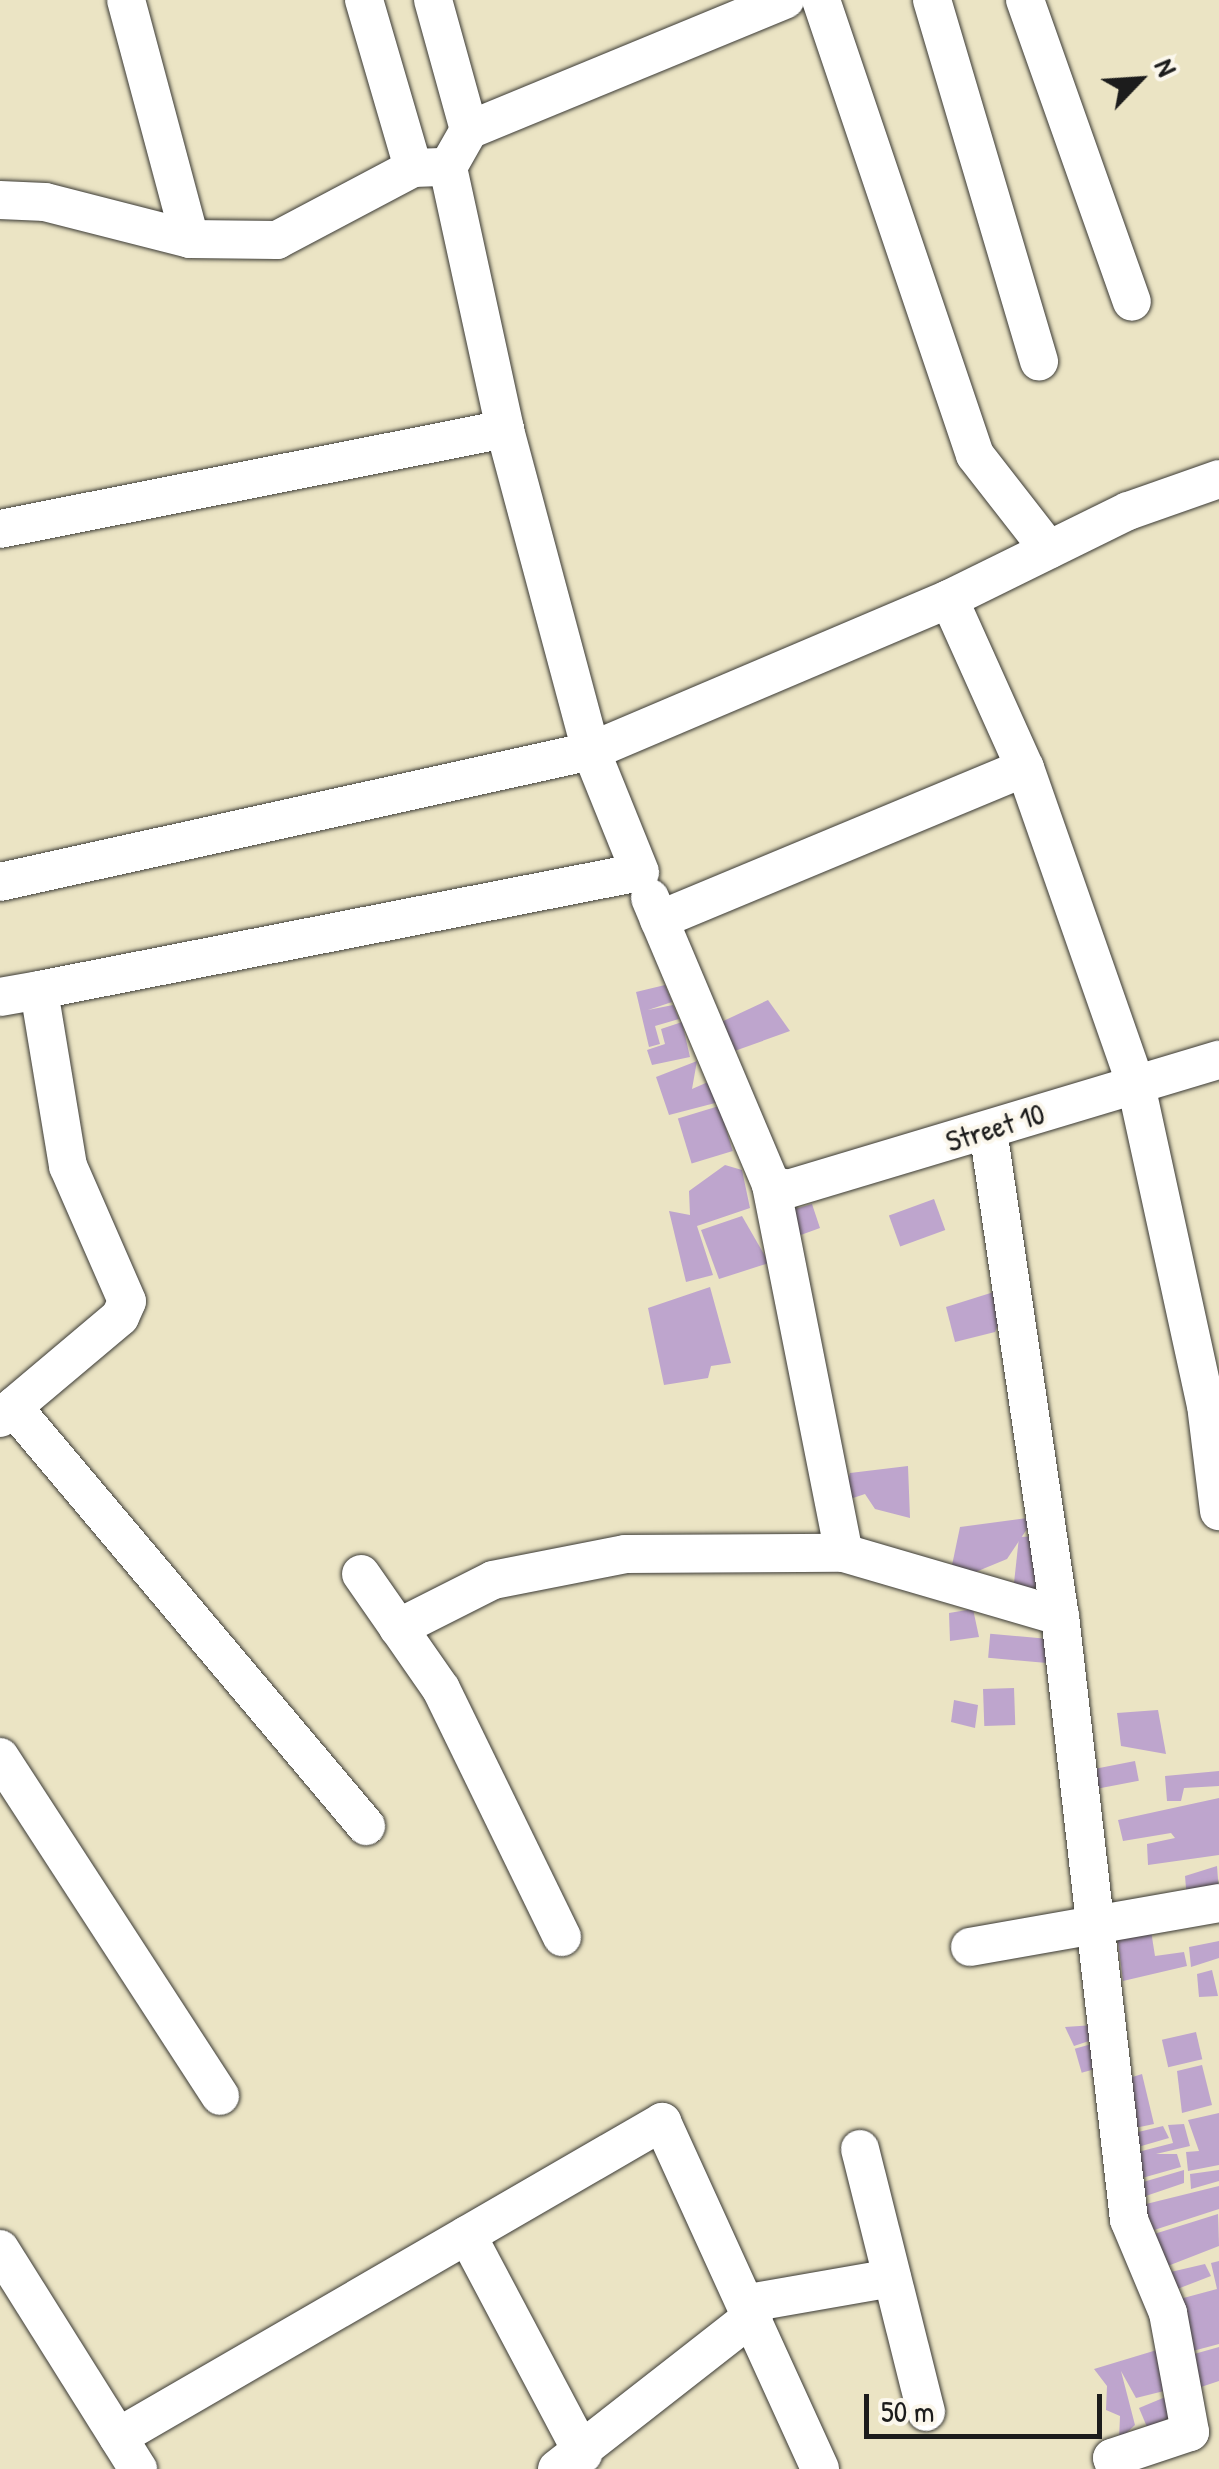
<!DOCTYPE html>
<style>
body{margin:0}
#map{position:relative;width:1219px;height:2469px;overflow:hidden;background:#ebe4c4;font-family:"Patrick Hand",sans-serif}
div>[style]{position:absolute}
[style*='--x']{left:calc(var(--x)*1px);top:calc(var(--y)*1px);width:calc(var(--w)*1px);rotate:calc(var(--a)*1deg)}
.building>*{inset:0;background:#bea5cd;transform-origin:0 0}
.roads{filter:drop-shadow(0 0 2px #3b3a35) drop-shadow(0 0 2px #3b3a35)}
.minor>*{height:38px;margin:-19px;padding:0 19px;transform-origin:19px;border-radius:19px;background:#fff}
span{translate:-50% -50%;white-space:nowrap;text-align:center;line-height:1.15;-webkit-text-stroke:8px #fbf7ec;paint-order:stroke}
.street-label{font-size:30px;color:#1c1c1c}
.north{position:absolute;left:1089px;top:30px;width:100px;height:100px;-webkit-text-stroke:8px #fbf7ec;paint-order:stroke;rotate:65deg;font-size:28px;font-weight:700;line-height:40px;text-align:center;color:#1c1c1c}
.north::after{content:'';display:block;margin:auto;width:35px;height:45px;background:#1c1c1c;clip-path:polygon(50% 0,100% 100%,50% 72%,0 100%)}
.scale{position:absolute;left:864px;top:2394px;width:238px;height:45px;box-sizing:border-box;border:5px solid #1c1c1c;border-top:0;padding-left:12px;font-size:30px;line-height:35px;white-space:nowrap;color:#1c1c1c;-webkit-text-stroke:8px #fbf7ec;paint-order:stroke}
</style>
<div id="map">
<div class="building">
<div style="clip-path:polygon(665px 985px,672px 1002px,648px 1010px,673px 1005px,679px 1019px,655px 1026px,660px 1044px,649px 1047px,636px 992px)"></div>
<div style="clip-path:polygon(768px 1000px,790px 1031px,729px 1053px,717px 1024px)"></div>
<div style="clip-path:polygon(682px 1022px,690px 1057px,652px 1065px,647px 1050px,665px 1044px,661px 1029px)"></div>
<div style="clip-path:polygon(697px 1061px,692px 1089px,708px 1082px,719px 1102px,669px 1115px,656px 1077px)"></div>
<div style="left:719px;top:1106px;width:47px;height:43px;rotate:73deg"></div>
<div style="clip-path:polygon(725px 1165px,742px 1170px,750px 1208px,697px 1226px,713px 1275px,686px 1282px,669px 1211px,690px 1215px,689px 1191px)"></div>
<div style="left:934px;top:1199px;width:33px;height:48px;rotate:70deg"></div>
<div style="clip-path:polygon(812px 1204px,820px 1228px,787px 1240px,781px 1213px)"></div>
<div style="clip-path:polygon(742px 1216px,769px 1263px,719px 1279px,701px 1230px)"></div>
<div style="clip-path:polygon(710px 1287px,731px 1363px,711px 1366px,708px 1378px,664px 1385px,648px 1308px)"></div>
<div style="clip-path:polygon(997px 1291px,1003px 1313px,995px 1332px,955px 1342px,946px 1307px)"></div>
<div style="clip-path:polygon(908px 1466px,910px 1518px,875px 1509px,865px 1494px,844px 1501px,850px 1473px)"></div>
<div style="clip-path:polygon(1035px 1517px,1007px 1559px,961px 1578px,951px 1570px,960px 1527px)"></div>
<div style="clip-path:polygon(1041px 1536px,1046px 1598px,1014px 1583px,1019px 1537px)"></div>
<div style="clip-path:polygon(973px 1609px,979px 1637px,950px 1641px,949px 1613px)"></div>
<div style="left:1049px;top:1639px;width:24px;height:59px;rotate:95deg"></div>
<div style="left:1014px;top:1688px;width:37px;height:31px;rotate:88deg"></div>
<div style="clip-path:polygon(954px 1700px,978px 1705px,975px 1728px,951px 1722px)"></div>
<div style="clip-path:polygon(1158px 1710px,1166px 1754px,1121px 1746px,1117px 1713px)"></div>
<div style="left:1135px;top:1761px;width:20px;height:65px;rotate:79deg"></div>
<div style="clip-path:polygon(1219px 1771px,1219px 1786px,1184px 1788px,1181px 1801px,1167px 1801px,1165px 1776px)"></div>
<div style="clip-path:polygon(1219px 1798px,1219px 1855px,1148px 1865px,1147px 1844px,1175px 1838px,1171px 1833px,1123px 1841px,1118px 1820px)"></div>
<div style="clip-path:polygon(1217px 1866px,1219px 1893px,1187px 1900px,1185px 1876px)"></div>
<div style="clip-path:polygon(1149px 1918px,1155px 1956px,1184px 1952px,1187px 1966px,1123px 1981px,1116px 1926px)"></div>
<div style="clip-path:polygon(1219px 1941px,1219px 1958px,1191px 1967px,1189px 1947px)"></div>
<div style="clip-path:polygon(1212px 1970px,1218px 1996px,1199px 1997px,1197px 1974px)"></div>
<div style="clip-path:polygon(1094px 2025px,1095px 2039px,1074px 2046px,1065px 2027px)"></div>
<div style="left:1196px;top:2032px;width:28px;height:35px;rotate:77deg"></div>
<div style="left:1095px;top:2043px;width:25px;height:21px;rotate:74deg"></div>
<div style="clip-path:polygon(1202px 2065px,1212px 2105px,1182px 2113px,1177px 2071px)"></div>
<div style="clip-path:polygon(1142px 2074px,1154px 2124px,1135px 2128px,1120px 2081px)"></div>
<div style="clip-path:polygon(1219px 2113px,1219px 2165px,1188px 2171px,1186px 2152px,1199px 2151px,1188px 2120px)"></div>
<div style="clip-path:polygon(1184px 2124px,1190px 2146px,1156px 2154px,1177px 2154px,1181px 2167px,1135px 2180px,1134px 2153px,1173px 2143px,1168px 2125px)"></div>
<div style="clip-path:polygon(1163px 2126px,1169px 2138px,1131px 2149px,1130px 2134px)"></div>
<div style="clip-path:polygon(1184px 2170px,1184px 2183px,1137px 2199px,1133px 2185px)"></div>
<div style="clip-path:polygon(1219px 2170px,1219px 2181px,1191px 2189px,1190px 2174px)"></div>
<div style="clip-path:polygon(1219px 2186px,1219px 2209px,1148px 2232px,1142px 2205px)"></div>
<div style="clip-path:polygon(1218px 2214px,1219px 2246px,1160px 2269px,1151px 2235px)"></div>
<div style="clip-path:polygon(1219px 2261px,1219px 2344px,1189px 2352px,1176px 2300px,1217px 2289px,1211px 2263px)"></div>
<div style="clip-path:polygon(1205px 2264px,1211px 2276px,1167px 2293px,1162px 2274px)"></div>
<div style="clip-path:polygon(1170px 2346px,1168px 2390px,1136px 2398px,1121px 2371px,1135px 2425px,1119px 2440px,1120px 2416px,1106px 2410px,1107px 2386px,1094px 2369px)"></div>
<div style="clip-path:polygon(1219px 2347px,1219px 2381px,1192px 2390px,1180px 2358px)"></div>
<div style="clip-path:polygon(1187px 2388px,1190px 2411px,1147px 2427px,1139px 2408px)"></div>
</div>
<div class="roads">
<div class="minor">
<div style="--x:126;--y:0;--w:247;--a:75"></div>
<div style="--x:364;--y:0;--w:175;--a:73.7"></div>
<div style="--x:433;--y:0;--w:135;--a:74.5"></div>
<div style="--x:821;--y:0;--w:480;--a:71.3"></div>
<div style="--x:975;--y:455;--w:120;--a:52.1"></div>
<div style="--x:932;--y:0;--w:377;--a:73.5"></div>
<div style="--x:1025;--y:0;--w:320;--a:70.5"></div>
<div style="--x:0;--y:200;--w:45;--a:2.5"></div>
<div style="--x:45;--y:202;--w:150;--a:14.3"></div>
<div style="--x:190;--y:239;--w:87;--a:0.7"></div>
<div style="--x:277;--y:240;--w:154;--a:-27.9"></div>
<div style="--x:413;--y:168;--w:35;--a:-2"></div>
<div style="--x:0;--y:529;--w:515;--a:-11.2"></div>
<div style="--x:949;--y:599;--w:185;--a:65.8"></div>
<div style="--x:0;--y:882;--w:605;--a:-12.5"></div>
<div style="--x:591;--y:751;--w:389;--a:-23"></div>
<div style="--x:949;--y:599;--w:199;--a:-26.2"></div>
<div style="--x:1128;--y:511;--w:96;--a:-19.4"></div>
<div style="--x:650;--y:898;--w:311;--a:67.1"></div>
<div style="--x:771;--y:1185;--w:375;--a:78.8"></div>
<div style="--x:659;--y:920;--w:396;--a:-22.6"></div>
<div style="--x:1025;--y:768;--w:336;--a:70.7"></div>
<div style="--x:1136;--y:1085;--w:328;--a:77.7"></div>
<div style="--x:1206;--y:1405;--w:107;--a:83"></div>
<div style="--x:0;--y:997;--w:40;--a:-10"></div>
<div style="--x:988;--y:1130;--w:491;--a:81.6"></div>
<div style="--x:771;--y:1185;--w:17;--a:13"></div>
<div style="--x:788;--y:1189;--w:450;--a:-16.7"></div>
<div style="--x:13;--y:1407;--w:548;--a:49.89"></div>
<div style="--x:0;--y:1418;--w:157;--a:-40.1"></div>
<div style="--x:120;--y:1317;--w:17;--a:-66"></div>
<div style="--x:127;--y:1301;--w:147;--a:-113.6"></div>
<div style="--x:68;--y:1166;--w:178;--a:-99.4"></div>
<div style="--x:39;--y:990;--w:612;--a:-11.11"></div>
<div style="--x:640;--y:872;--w:131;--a:-112"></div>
<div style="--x:591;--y:751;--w:333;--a:-105"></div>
<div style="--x:505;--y:429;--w:268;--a:-102.3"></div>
<div style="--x:448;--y:167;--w:43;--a:-60.4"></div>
<div style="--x:469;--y:130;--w:342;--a:-22.4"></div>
<div style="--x:361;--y:1574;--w:140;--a:55.2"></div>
<div style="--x:441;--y:1689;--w:276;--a:64"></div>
<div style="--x:398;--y:1628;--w:106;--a:-26.8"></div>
<div style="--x:493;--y:1580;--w:135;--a:-11.1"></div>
<div style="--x:625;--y:1554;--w:219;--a:-0.3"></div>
<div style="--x:844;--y:1553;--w:225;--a:16.3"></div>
<div style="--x:1060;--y:1616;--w:608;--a:83.48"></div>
<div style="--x:1129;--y:2220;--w:101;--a:67.2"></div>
<div style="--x:1168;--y:2313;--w:121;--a:79.5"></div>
<div style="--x:1190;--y:2432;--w:82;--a:161.6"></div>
<div style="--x:1112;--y:2458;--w:12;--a:70"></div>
<div style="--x:0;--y:1757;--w:404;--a:57"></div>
<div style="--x:970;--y:1947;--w:253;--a:-10"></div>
<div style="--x:860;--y:2149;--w:271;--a:75.9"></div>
<div style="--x:467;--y:2235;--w:248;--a:62.1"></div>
<div style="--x:0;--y:2249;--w:260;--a:57.9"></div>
<div style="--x:749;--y:2303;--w:145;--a:-9.9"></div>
<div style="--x:118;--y:2437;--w:629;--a:-30.07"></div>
<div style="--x:662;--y:2122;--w:381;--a:65.5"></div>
<div style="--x:557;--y:2469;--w:250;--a:-38"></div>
</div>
</div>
<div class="street-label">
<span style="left:995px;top:1127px;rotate:-17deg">Street 10</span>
</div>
<div class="north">N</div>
<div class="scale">50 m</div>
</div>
